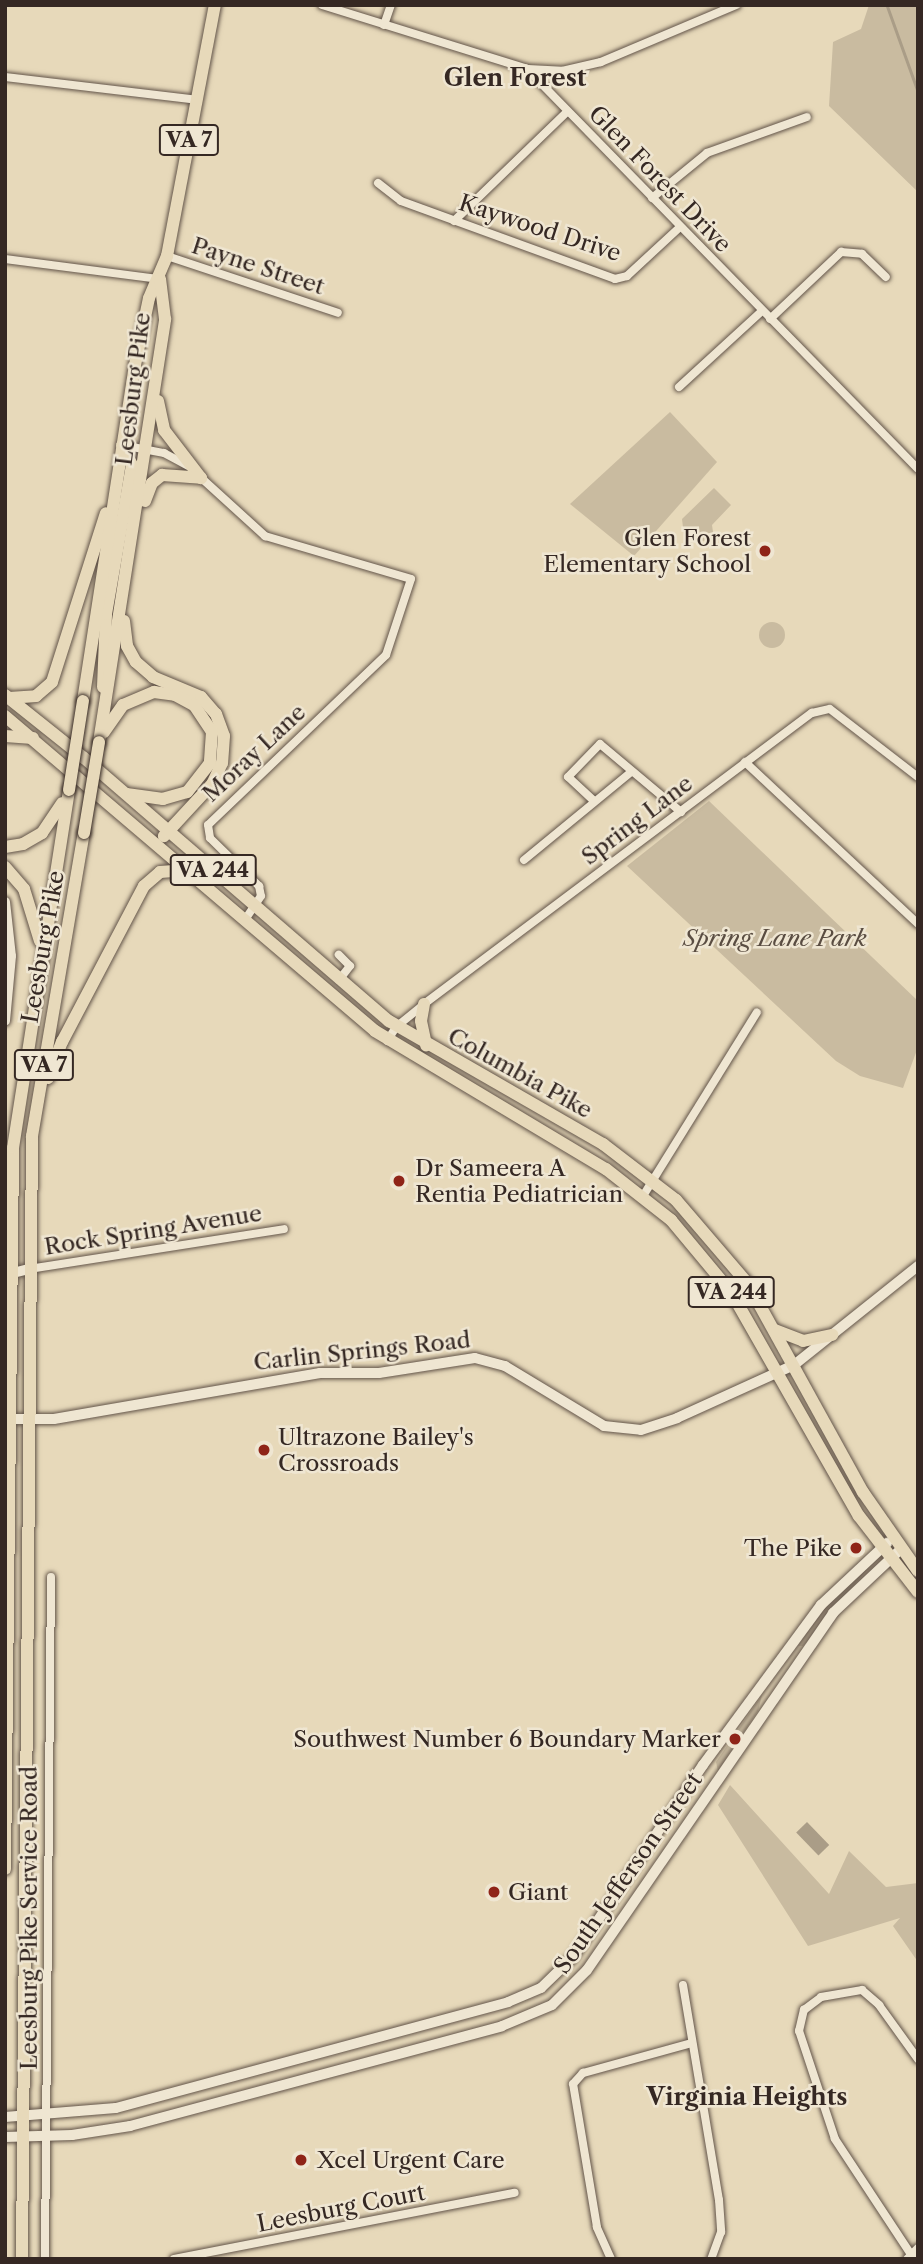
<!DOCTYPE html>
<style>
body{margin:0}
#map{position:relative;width:923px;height:2264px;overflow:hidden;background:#e7d9ba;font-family:"Libre Caslon Text",serif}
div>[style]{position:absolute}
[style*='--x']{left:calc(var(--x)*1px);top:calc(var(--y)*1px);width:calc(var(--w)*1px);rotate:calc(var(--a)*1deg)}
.green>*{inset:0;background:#c9bba0}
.round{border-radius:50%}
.water>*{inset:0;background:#aa9d87;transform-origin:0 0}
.stream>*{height:2.5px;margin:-1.25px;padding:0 1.25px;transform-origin:1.25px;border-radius:1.25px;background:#aa9d87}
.roads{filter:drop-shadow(0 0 2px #625449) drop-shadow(0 0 2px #625449)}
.minor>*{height:8px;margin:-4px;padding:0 4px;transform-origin:4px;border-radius:4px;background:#efe6d2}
.tertiary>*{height:10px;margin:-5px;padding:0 5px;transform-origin:5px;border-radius:5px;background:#efe6d2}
.secondary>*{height:10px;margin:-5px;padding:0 5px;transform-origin:5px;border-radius:5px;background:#efe6d2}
.primary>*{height:12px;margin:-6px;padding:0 6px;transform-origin:6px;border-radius:6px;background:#e7d9ba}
.bridges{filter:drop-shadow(0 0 2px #352823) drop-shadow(0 0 2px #352823)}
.primary-bridge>*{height:12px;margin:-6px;padding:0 6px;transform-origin:6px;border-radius:6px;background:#e7d9ba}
.dots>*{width:19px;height:19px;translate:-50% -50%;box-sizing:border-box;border:4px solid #efe6d2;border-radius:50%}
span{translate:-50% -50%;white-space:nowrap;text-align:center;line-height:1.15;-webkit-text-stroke:5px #efe6d2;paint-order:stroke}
.shield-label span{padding:2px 5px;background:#efe6d2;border:2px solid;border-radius:5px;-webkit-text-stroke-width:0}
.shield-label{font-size:21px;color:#352823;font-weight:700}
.street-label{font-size:23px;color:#352823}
.poi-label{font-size:23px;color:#352823}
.right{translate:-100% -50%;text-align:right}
.left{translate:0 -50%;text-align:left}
.park-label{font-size:23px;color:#5a4d42;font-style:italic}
.neighbourhood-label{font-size:24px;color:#352823;font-weight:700}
.frame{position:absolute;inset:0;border:7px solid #352823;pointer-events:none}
</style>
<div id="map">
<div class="green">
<div style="clip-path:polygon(869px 5px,918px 7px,918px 192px,829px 106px,833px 42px,861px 29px)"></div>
<div style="clip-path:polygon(670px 412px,717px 462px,634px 556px,570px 504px)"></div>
<div style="clip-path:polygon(714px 488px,731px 505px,712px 525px,714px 539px,685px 544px,682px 519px)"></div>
<div class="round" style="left:759px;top:622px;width:26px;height:26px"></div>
<div style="clip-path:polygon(709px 801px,918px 1001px,918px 1047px,903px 1088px,860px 1076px,836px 1061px,627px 866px)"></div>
<div style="clip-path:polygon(872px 1564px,803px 1646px,798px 1646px,821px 1610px)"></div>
<div style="clip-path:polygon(762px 1695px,758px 1711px,718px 1771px,716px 1762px)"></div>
<div style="clip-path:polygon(730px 1785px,829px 1894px,849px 1851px,886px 1887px,918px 1883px,918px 1962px,893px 1926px,900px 1918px,808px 1946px,718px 1805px)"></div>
</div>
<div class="water">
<div style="left:807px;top:1822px;width:32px;height:15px;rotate:46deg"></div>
</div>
<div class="stream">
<div style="--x:887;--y:5;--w:91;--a:70.2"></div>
</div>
<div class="roads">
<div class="minor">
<div style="--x:322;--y:5;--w:215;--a:17.3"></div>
<div style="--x:527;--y:69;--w:559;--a:45.65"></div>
<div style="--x:384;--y:25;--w:21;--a:-71"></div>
<div style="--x:528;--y:69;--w:34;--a:3"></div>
<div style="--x:562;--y:71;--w:40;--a:-13"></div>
<div style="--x:601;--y:62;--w:147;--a:-22.9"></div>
<div style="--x:5;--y:77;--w:193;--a:6.8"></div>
<div style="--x:378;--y:183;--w:29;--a:38"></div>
<div style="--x:401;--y:201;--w:228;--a:20"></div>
<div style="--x:615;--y:279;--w:12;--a:-14"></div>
<div style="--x:627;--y:276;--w:72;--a:-42.8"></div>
<div style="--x:652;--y:198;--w:71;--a:-39.3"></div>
<div style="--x:707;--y:153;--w:106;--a:-19.8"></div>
<div style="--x:454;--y:221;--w:157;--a:-44"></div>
<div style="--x:167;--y:256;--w:180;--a:18.4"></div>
<div style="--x:5;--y:259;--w:156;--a:7.4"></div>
<div style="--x:770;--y:319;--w:98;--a:-43.3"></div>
<div style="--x:841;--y:252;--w:21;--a:5"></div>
<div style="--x:862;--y:254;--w:33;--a:44"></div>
<div style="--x:679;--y:387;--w:113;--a:-42.5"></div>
<div style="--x:122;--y:445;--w:43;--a:10.8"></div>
<div style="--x:164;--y:453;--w:27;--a:28"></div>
<div style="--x:198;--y:475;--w:91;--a:42.3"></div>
<div style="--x:265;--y:536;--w:152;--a:16.4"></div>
<div style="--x:411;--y:579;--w:80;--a:108.2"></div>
<div style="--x:386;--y:655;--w:246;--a:136.3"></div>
<div style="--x:208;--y:825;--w:13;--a:81"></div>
<div style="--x:210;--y:838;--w:69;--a:44.4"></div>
<div style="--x:259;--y:886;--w:10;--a:79"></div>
<div style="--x:261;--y:896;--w:29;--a:124"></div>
<div style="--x:745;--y:762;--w:237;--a:43.1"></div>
<div style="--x:593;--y:800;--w:34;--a:-137"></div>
<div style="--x:568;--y:777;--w:46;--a:-45.9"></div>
<div style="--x:600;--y:744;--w:106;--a:40"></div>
<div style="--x:524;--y:860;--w:139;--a:-39.4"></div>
<div style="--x:339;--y:980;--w:18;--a:-52"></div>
<div style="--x:350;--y:966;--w:16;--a:-135"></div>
<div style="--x:387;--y:1041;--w:17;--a:-57"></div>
<div style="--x:396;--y:1027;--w:36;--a:-39"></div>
<div style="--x:424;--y:1004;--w:485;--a:-36.9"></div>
<div style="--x:812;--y:713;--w:18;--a:-13"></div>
<div style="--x:830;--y:709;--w:111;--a:37.7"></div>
<div style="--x:643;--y:1196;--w:216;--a:-58.2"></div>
<div style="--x:29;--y:1269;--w:258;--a:-8.9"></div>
<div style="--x:683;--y:1985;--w:218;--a:80.5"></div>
<div style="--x:719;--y:2200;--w:32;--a:86"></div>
<div style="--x:721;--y:2232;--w:29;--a:110"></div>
<div style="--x:45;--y:2259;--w:682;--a:-89.5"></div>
<div style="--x:174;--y:2259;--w:347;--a:-11"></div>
<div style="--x:611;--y:2259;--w:35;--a:-114"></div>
<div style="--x:597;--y:2227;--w:145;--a:-99.5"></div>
<div style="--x:573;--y:2084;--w:15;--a:-48"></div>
<div style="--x:583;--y:2073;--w:113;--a:-15.4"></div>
<div style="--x:907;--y:2259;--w:16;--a:-45"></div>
<div style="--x:914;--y:2259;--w:144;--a:-123.4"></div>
<div style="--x:835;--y:2139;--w:114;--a:-108.4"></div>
<div style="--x:799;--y:2031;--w:22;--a:-77"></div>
<div style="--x:804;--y:2010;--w:21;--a:-37"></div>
<div style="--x:821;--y:1997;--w:42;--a:-9.7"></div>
<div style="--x:862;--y:1990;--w:23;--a:41"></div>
<div style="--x:879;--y:2005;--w:67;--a:54.2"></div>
</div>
<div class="tertiary">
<div style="--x:5;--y:902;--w:54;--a:83.7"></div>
<div style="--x:11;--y:956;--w:65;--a:95.3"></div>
<div style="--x:5;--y:1275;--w:25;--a:-14"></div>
<div style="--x:5;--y:2117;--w:111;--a:-4.6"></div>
<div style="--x:116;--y:2108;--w:406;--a:-15.1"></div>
<div style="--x:508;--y:2002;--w:36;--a:-23"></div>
<div style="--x:541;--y:1988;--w:45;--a:-44.1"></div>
<div style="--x:573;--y:1957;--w:232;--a:-55.9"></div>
<div style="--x:703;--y:1765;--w:199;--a:-53.6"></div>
<div style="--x:821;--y:1605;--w:91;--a:-43.2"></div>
<div style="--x:5;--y:2137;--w:67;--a:-1.7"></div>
<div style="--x:72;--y:2135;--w:59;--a:-8.8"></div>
<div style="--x:130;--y:2126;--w:385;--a:-15"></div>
<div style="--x:502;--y:2026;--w:54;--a:-22.8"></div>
<div style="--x:552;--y:2005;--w:49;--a:-45"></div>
<div style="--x:587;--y:1970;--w:434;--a:-55.4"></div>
<div style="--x:833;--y:1613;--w:93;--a:-43.3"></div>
</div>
<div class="secondary">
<div style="--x:5;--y:1419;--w:49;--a:0"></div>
<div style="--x:54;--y:1419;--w:270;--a:-9.8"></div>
<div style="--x:320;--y:1373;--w:59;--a:0"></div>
<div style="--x:379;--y:1373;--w:97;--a:-8.9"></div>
<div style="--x:475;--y:1358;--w:31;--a:15"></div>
<div style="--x:505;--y:1366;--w:116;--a:31.2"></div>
<div style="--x:604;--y:1426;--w:37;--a:6"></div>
<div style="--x:641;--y:1430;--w:38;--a:-18"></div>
<div style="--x:677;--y:1418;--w:128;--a:-24.4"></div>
<div style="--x:794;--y:1365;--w:159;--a:-38.6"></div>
</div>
<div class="primary">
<div style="--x:158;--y:401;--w:30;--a:78"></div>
<div style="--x:164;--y:430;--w:61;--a:52.4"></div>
<div style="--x:145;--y:501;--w:19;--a:-69"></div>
<div style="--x:152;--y:483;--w:13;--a:-39"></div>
<div style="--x:162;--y:475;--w:39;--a:4"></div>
<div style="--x:124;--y:621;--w:25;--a:83"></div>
<div style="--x:127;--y:646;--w:18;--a:61"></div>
<div style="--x:136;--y:662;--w:23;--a:41"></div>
<div style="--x:153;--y:677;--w:52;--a:22.6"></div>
<div style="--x:201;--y:697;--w:23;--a:49"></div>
<div style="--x:216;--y:714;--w:23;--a:70"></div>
<div style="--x:224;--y:736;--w:27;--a:94"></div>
<div style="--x:222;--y:763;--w:23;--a:115"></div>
<div style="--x:212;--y:784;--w:71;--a:132.7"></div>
<div style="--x:103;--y:687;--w:73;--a:-87.6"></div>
<div style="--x:106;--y:614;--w:151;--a:-80.1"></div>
<div style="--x:132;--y:465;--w:22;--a:-117"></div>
<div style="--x:5;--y:695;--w:101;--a:38.6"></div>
<div style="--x:84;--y:758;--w:403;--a:40.8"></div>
<div style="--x:389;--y:1021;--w:247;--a:29.9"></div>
<div style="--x:603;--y:1144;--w:92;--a:37.5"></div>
<div style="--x:676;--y:1200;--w:111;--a:49.4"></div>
<div style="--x:748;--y:1284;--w:238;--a:61.1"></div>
<div style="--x:863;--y:1492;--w:96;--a:55.2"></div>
<div style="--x:9;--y:698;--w:27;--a:-4"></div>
<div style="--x:36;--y:696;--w:21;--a:-41"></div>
<div style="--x:52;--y:682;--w:177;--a:-72.3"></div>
<div style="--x:83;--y:701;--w:340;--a:-81.2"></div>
<div style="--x:135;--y:365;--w:68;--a:-78.2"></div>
<div style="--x:149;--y:298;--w:46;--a:-66.8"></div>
<div style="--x:167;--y:256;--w:256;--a:-79.2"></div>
<div style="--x:5;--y:716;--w:486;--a:40.4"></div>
<div style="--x:375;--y:1031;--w:269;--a:30.9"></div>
<div style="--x:606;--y:1169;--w:83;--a:38.1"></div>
<div style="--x:671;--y:1220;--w:94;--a:50.2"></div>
<div style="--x:731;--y:1292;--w:258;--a:60.3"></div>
<div style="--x:859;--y:1516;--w:96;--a:52.2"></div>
<div style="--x:104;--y:732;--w:33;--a:-55"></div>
<div style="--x:123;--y:705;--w:34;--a:-23"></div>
<div style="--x:154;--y:692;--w:21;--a:8"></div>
<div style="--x:175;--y:695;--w:21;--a:28"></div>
<div style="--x:194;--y:705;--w:32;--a:56"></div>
<div style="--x:212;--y:732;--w:31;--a:94"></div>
<div style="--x:210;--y:763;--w:37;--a:128"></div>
<div style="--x:187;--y:792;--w:25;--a:164"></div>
<div style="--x:163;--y:799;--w:35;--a:-172"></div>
<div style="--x:5;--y:736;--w:28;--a:4"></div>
<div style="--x:99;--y:742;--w:428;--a:-81.1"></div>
<div style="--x:165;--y:319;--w:40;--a:-97.1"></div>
<div style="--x:5;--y:847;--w:18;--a:-9"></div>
<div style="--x:23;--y:844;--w:22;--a:-30"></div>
<div style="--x:42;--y:833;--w:36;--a:-56"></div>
<div style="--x:5;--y:867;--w:29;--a:49"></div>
<div style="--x:24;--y:889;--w:54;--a:72.9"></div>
<div style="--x:424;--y:1004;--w:17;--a:100"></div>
<div style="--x:421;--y:1021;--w:25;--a:78"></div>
<div style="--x:48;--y:1078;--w:39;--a:-69"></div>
<div style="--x:62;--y:1042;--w:176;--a:-62.3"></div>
<div style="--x:144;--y:886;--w:21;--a:-41"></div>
<div style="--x:160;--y:872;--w:28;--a:-4"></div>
<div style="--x:775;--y:1330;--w:30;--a:21"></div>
<div style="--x:803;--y:1341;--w:30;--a:-12"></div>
<div style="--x:5;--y:1869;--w:721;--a:-89.36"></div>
<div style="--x:13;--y:1148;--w:362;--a:-81.1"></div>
<div style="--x:22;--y:2259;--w:1123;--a:-89.49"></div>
<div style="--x:32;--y:1136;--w:307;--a:-80.3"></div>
</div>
</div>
<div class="bridges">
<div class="primary-bridge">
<div style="--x:69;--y:790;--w:90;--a:-81.1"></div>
<div style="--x:84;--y:833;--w:92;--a:-80.6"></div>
</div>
</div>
<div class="dots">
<div style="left:765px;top:551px;background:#8f2418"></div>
<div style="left:399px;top:1181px;background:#8f2418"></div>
<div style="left:264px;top:1450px;background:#8f2418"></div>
<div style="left:856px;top:1548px;background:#8f2418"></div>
<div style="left:735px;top:1739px;background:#8f2418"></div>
<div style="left:494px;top:1892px;background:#8f2418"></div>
<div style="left:301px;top:2160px;background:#8f2418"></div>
</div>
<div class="shield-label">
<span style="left:189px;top:140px">VA 7</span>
<span style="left:213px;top:870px">VA 244</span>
<span style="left:44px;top:1065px">VA 7</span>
<span style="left:731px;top:1292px">VA 244</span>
</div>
<div class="street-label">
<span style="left:660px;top:179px;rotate:46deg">Glen Forest Drive</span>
<span style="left:540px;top:228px;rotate:18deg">Kaywood Drive</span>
<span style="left:258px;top:266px;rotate:18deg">Payne Street</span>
<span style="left:133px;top:389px;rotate:-83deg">Leesburg Pike</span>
<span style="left:254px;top:753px;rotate:-43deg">Moray Lane</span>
<span style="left:637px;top:820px;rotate:-37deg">Spring Lane</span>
<span style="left:43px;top:947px;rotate:-80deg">Leesburg Pike</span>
<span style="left:520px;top:1073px;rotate:29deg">Columbia Pike</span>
<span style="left:153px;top:1230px;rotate:-9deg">Rock Spring Avenue</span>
<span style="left:362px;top:1351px;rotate:-6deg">Carlin Springs Road</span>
<span style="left:628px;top:1873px;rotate:-55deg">South Jefferson Street</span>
<span style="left:29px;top:1918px;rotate:-90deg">Leesburg Pike Service Road</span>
<span style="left:341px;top:2208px;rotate:-11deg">Leesburg Court</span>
</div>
<div class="poi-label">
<span class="right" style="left:751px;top:551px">Glen Forest<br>Elementary School</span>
<span class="left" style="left:415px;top:1181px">Dr Sameera A<br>Rentia Pediatrician</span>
<span class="left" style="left:278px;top:1450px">Ultrazone Bailey's<br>Crossroads</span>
<span class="right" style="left:842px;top:1548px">The Pike</span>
<span class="right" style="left:721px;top:1739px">Southwest Number 6 Boundary Marker</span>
<span class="left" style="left:508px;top:1892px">Giant</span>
<span class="left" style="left:317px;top:2160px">Xcel Urgent Care</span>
</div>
<div class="park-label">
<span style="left:775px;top:938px">Spring Lane Park</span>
</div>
<div class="neighbourhood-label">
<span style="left:515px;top:78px">Glen Forest</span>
<span style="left:747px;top:2097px">Virginia Heights</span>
</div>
<div class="frame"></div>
</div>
